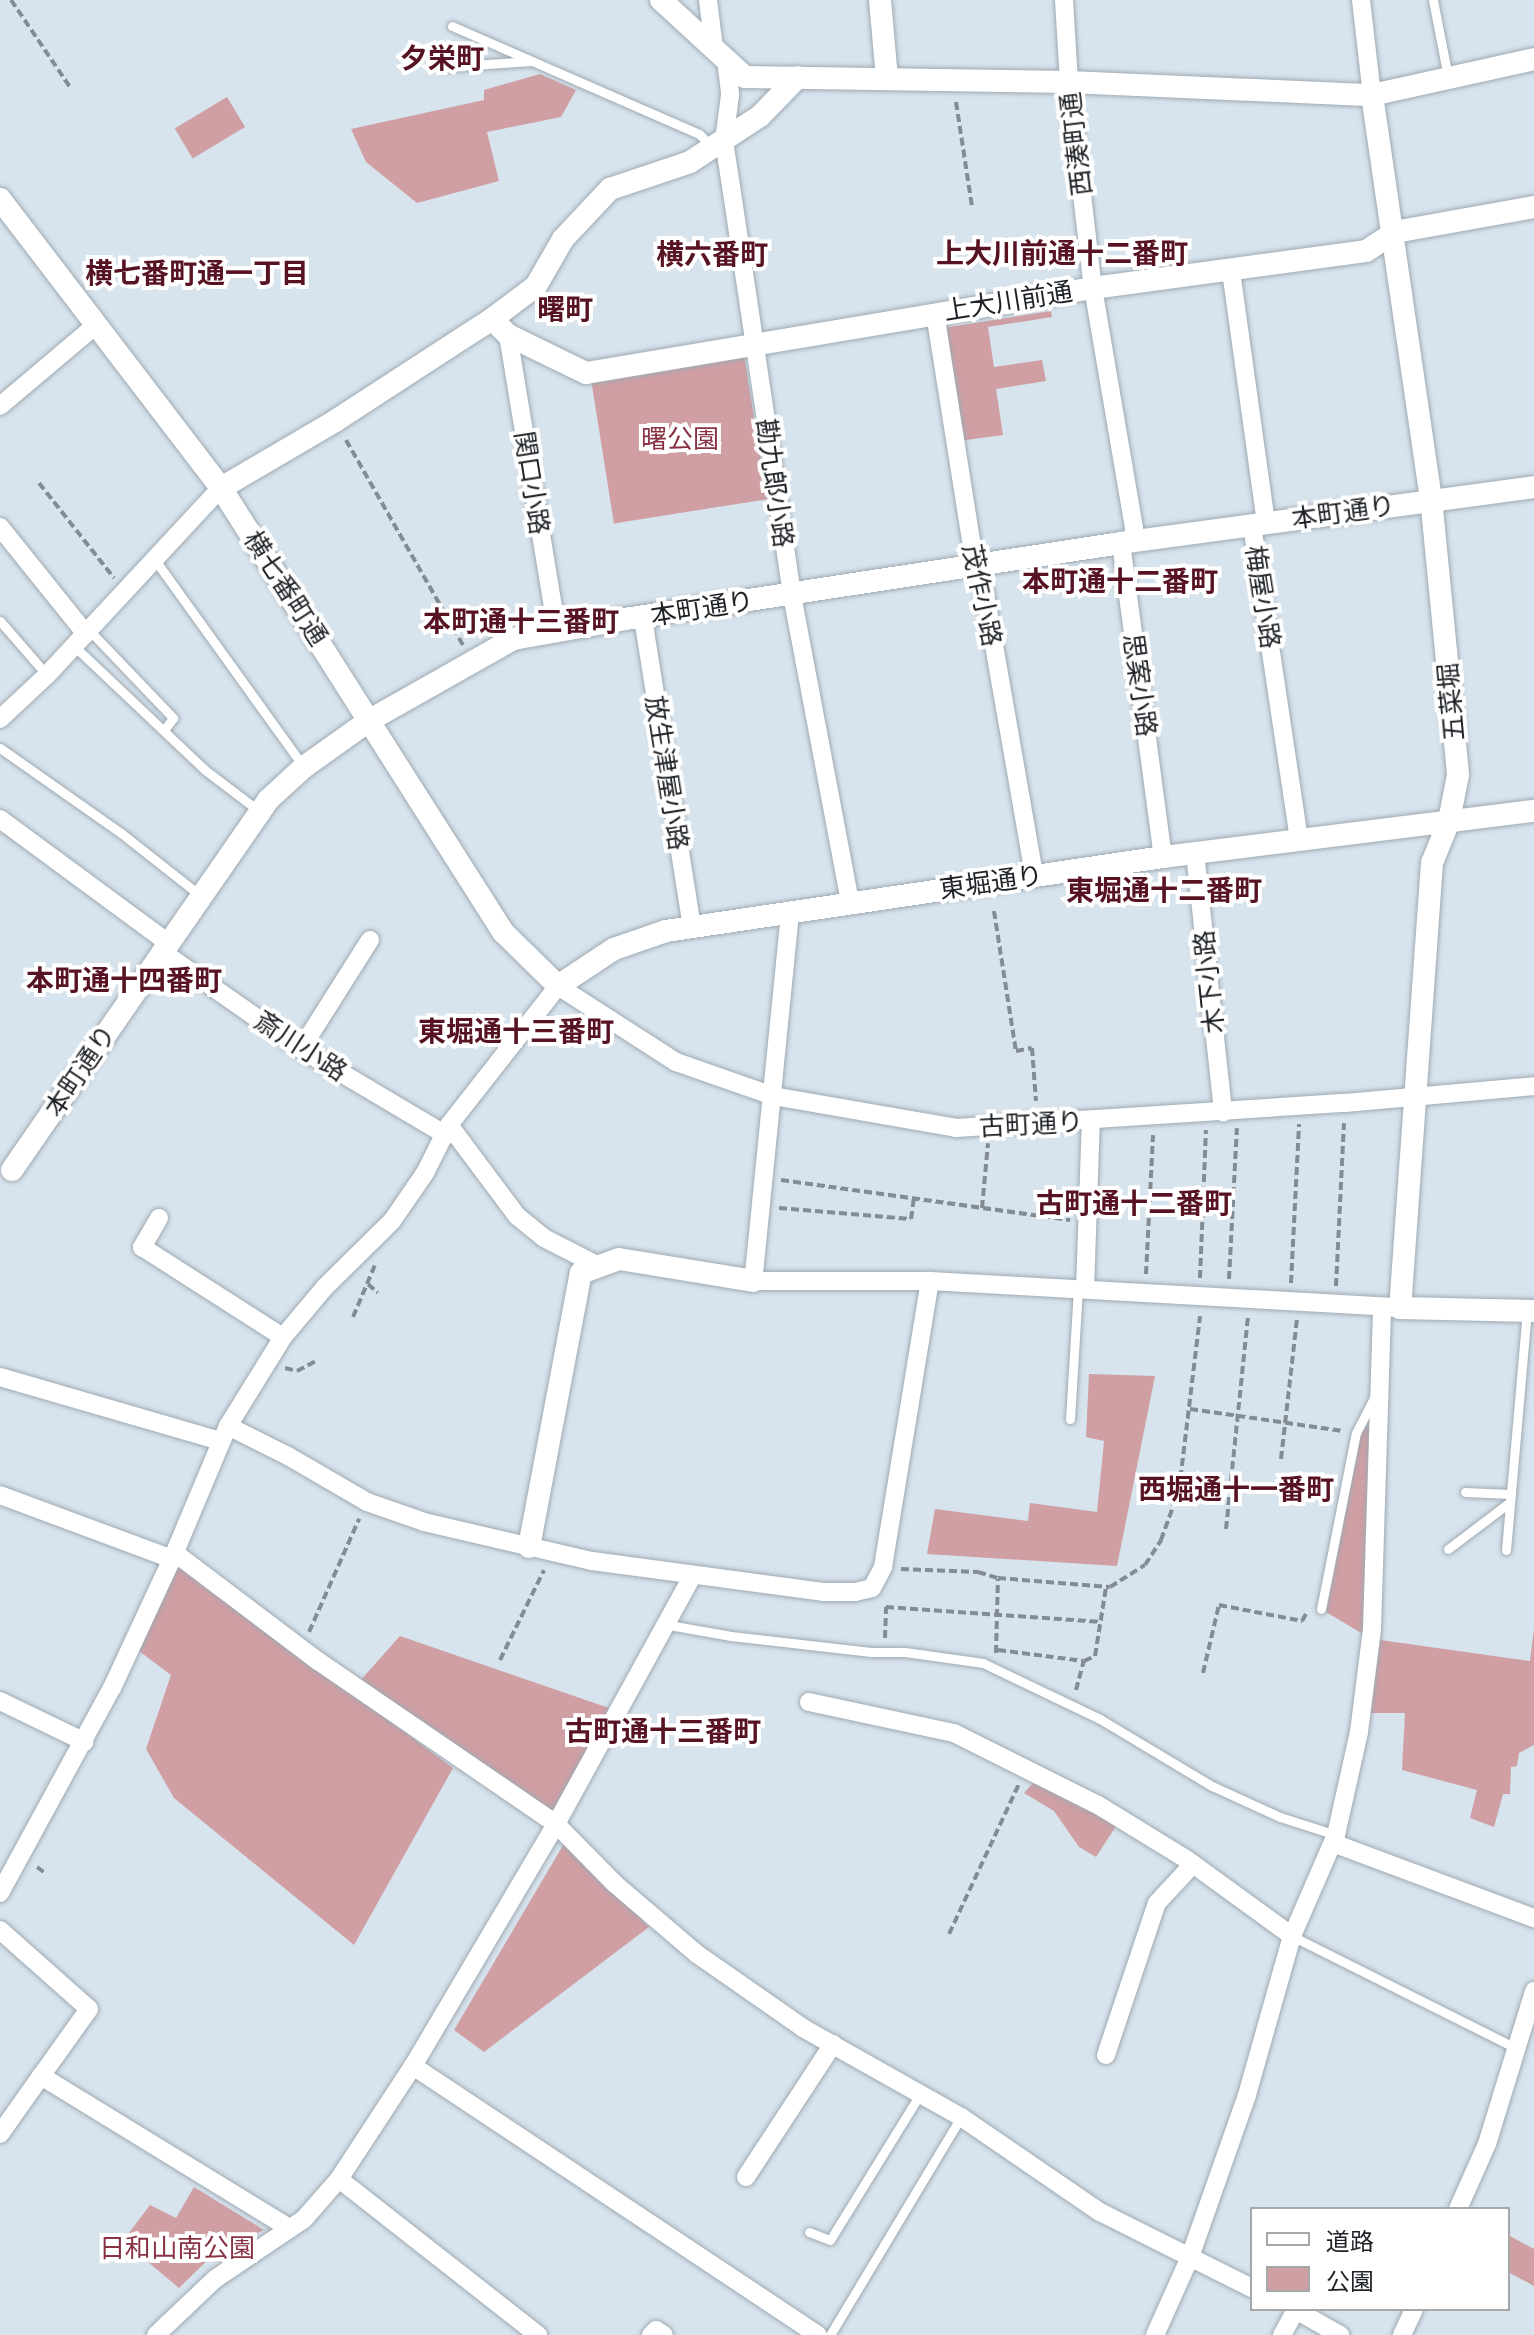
<!DOCTYPE html>
<meta charset="utf-8">
<style>
body{margin:0}
#map{position:relative;width:1534px;height:2335px;overflow:hidden;background:#d7e3ed;font-family:Ubuntu,"Noto Sans JP",sans-serif}
div>[style]{position:absolute}
[style*='--x']{left:calc(var(--x)*1px);top:calc(var(--y)*1px);width:calc(var(--w)*1px);rotate:calc(var(--a)*1deg)}
.green>*{inset:0;background:#cf9fa4;transform-origin:0 0}
.path>*{height:4px;margin-top:-2px;transform-origin:0;background:repeating-linear-gradient(90deg,#838b93 0 8px,transparent 0 12px)}
.roads{filter:drop-shadow(0 0 2px #9eaab3) drop-shadow(0 0 2px #9eaab3)}
.service>*{height:9px;margin:-4.5px;padding:0 4.5px;transform-origin:4.5px;border-radius:4.5px;background:#fff}
.minor>*{height:18px;margin:-9px;padding:0 9px;transform-origin:9px;border-radius:9px;background:#fff}
.tertiary>*{height:22px;margin:-11px;padding:0 11px;transform-origin:11px;border-radius:11px;background:#fff}
span{translate:-50% -50%;white-space:nowrap;text-align:center;line-height:1.15;-webkit-text-stroke:8px #fff;paint-order:stroke}
.street-label{font-size:26px;color:#1e2226}
.park-label{font-size:26px;color:#883243}
.neighbourhood-label{font-size:28px;color:#581323;font-weight:700}
.legend{position:absolute;left:1250px;top:2207px;width:260px;height:104px;box-sizing:border-box;background:#fff;border:2px solid #a5a7a8;margin:0;padding:10px 14px;list-style:none;font-size:24px;color:#1e2226}
.legend li{display:flex;align-items:center;gap:16px;height:40px}
.legend b{width:40px;border:2px solid #a5a7a8}
</style>
<div id="map">
<div class="green">
<div style="clip-path:polygon(540px 74px,576px 90px,561px 117px,487px 132px,499px 181px,417px 203px,366px 162px,351px 129px,484px 100px,484px 90px)"></div>
<div style="left:227px;top:97px;width:35px;height:61px;rotate:59deg"></div>
<div style="clip-path:polygon(1051px 311px,1052px 317px,988px 327px,994px 367px,1042px 360px,1046px 381px,996px 389px,1003px 435px,959px 441px,942px 328px)"></div>
<div style="left:744px;top:354px;width:147px;height:155px;rotate:81deg"></div>
<div style="clip-path:polygon(1089px 1374px,1155px 1376px,1117px 1566px,927px 1554px,935px 1509px,1028px 1521px,1030px 1503px,1097px 1512px,1104px 1441px,1086px 1437px)"></div>
<div style="clip-path:polygon(1363px 1425px,1370px 1427px,1363px 1634px,1326px 1612px)"></div>
<div style="clip-path:polygon(175px 1561px,453px 1768px,354px 1945px,174px 1798px,146px 1749px,171px 1675px,139px 1651px)"></div>
<div style="clip-path:polygon(1534px 1629px,1534px 1745px,1519px 1753px,1517px 1766px,1511px 1767px,1510px 1794px,1503px 1794px,1494px 1827px,1470px 1818px,1477px 1790px,1402px 1770px,1405px 1713px,1369px 1713px,1380px 1640px,1530px 1661px)"></div>
<div style="clip-path:polygon(400px 1636px,609px 1708px,554px 1815px,359px 1682px)"></div>
<div style="clip-path:polygon(1035px 1781px,1118px 1823px,1096px 1857px,1079px 1847px,1054px 1811px,1024px 1793px)"></div>
<div style="clip-path:polygon(565px 1842px,649px 1927px,484px 2052px,454px 2030px)"></div>
<div style="clip-path:polygon(194px 2187px,264px 2230px,214px 2254px,179px 2288px,123px 2241px,150px 2205px,176px 2218px)"></div>
<div style="clip-path:polygon(1508px 2235px,1534px 2249px,1534px 2286px,1508px 2272px)"></div>
</div>
<div class="path">
<div style="--x:11;--y:0;--w:105;--a:55.9"></div>
<div style="--x:956;--y:102;--w:105;--a:81.3"></div>
<div style="--x:346;--y:440;--w:236;--a:60.3"></div>
<div style="--x:39;--y:483;--w:121;--a:51.7"></div>
<div style="--x:994;--y:911;--w:142;--a:81.1"></div>
<div style="--x:1016;--y:1051;--w:16;--a:-11"></div>
<div style="--x:1032;--y:1048;--w:53;--a:85.7"></div>
<div style="--x:781;--y:1180;--w:292;--a:7.9"></div>
<div style="--x:779;--y:1208;--w:132;--a:4.8"></div>
<div style="--x:911;--y:1219;--w:21;--a:-82"></div>
<div style="--x:982;--y:1208;--w:65;--a:-84.7"></div>
<div style="--x:1146;--y:1274;--w:139;--a:-87.1"></div>
<div style="--x:1200;--y:1278;--w:148;--a:-87.7"></div>
<div style="--x:1229;--y:1279;--w:151;--a:-87"></div>
<div style="--x:1291;--y:1283;--w:159;--a:-87.1"></div>
<div style="--x:368;--y:1284;--w:13;--a:42"></div>
<div style="--x:1336;--y:1286;--w:163;--a:-87.2"></div>
<div style="--x:353;--y:1317;--w:56;--a:-67.1"></div>
<div style="--x:285;--y:1368;--w:12;--a:14"></div>
<div style="--x:297;--y:1371;--w:21;--a:-28"></div>
<div style="--x:1190;--y:1409;--w:154;--a:8.2"></div>
<div style="--x:1281;--y:1459;--w:141;--a:-83.5"></div>
<div style="--x:1226;--y:1529;--w:214;--a:-84.1"></div>
<div style="--x:901;--y:1569;--w:77;--a:2.2"></div>
<div style="--x:978;--y:1572;--w:21;--a:17"></div>
<div style="--x:998;--y:1578;--w:112;--a:4.6"></div>
<div style="--x:1110;--y:1587;--w:41;--a:-32.2"></div>
<div style="--x:1145;--y:1565;--w:30;--a:-57"></div>
<div style="--x:1161;--y:1540;--w:53;--a:-70.2"></div>
<div style="--x:1179;--y:1490;--w:175;--a:-83.1"></div>
<div style="--x:309;--y:1632;--w:124;--a:-66.1"></div>
<div style="--x:885;--y:1638;--w:31;--a:-88"></div>
<div style="--x:886;--y:1607;--w:213;--a:4"></div>
<div style="--x:998;--y:1650;--w:86;--a:7.4"></div>
<div style="--x:996;--y:1653;--w:74;--a:-88.5"></div>
<div style="--x:500;--y:1660;--w:100;--a:-63.9"></div>
<div style="--x:1203;--y:1673;--w:70;--a:-76.8"></div>
<div style="--x:1219;--y:1605;--w:85;--a:10.9"></div>
<div style="--x:1302;--y:1621;--w:10;--a:-61"></div>
<div style="--x:1076;--y:1690;--w:30;--a:-75"></div>
<div style="--x:1084;--y:1661;--w:12;--a:-24"></div>
<div style="--x:1095;--y:1656;--w:70;--a:-80.9"></div>
<div style="--x:37;--y:1867;--w:10;--a:37"></div>
<div style="--x:949;--y:1934;--w:166;--a:-65"></div>
</div>
<div class="roads">
<div class="service">
<div style="--x:1433;--y:0;--w:78;--a:79"></div>
<div style="--x:452;--y:26;--w:270;--a:23.6"></div>
<div style="--x:699;--y:134;--w:19;--a:43"></div>
<div style="--x:443;--y:67;--w:89;--a:-3.9"></div>
<div style="--x:155;--y:560;--w:255;--a:54.3"></div>
<div style="--x:0;--y:621;--w:72;--a:49"></div>
<div style="--x:89;--y:630;--w:122;--a:46.3"></div>
<div style="--x:173;--y:718;--w:15;--a:127"></div>
<div style="--x:74;--y:646;--w:180;--a:43.4"></div>
<div style="--x:205;--y:770;--w:68;--a:37.2"></div>
<div style="--x:0;--y:748;--w:148;--a:35.1"></div>
<div style="--x:121;--y:833;--w:103;--a:38.3"></div>
<div style="--x:1070;--y:1419;--w:130;--a:-86.5"></div>
<div style="--x:1465;--y:1492;--w:46;--a:2.5"></div>
<div style="--x:1448;--y:1549;--w:78;--a:-37.2"></div>
<div style="--x:1506;--y:1550;--w:240;--a:-85"></div>
<div style="--x:1321;--y:1609;--w:179;--a:-78.8"></div>
<div style="--x:1356;--y:1433;--w:42;--a:-62.8"></div>
<div style="--x:669;--y:1625;--w:63;--a:10.1"></div>
<div style="--x:731;--y:1636;--w:141;--a:6.5"></div>
<div style="--x:871;--y:1652;--w:34;--a:0"></div>
<div style="--x:905;--y:1652;--w:79;--a:8"></div>
<div style="--x:983;--y:1663;--w:130;--a:25.6"></div>
<div style="--x:1100;--y:1719;--w:131;--a:30.9"></div>
<div style="--x:1212;--y:1786;--w:75;--a:24.5"></div>
<div style="--x:1280;--y:1817;--w:59;--a:17.8"></div>
<div style="--x:1292;--y:1936;--w:253;--a:26.6"></div>
<div style="--x:809;--y:2232;--w:22;--a:21"></div>
<div style="--x:830;--y:2240;--w:169;--a:-58.3"></div>
<div style="--x:830;--y:2335;--w:254;--a:-59"></div>
</div>
<div class="minor">
<div style="--x:708;--y:0;--w:48;--a:82.9"></div>
<div style="--x:1064;--y:0;--w:82;--a:86.5"></div>
<div style="--x:1069;--y:82;--w:207;--a:83.4"></div>
<div style="--x:1093;--y:288;--w:244;--a:80.3"></div>
<div style="--x:1134;--y:529;--w:12;--a:85"></div>
<div style="--x:1135;--y:541;--w:14;--a:172"></div>
<div style="--x:1121;--y:543;--w:317;--a:82.4"></div>
<div style="--x:1361;--y:0;--w:96;--a:83.4"></div>
<div style="--x:726;--y:60;--w:35;--a:83"></div>
<div style="--x:730;--y:95;--w:46;--a:97.4"></div>
<div style="--x:724;--y:141;--w:46;--a:81.2"></div>
<div style="--x:731;--y:186;--w:414;--a:81.5"></div>
<div style="--x:792;--y:595;--w:313;--a:79.3"></div>
<div style="--x:1231;--y:271;--w:254;--a:82.1"></div>
<div style="--x:1266;--y:523;--w:14;--a:172"></div>
<div style="--x:1252;--y:525;--w:318;--a:81.5"></div>
<div style="--x:935;--y:313;--w:256;--a:81"></div>
<div style="--x:975;--y:566;--w:5;--a:-11"></div>
<div style="--x:980;--y:565;--w:316;--a:80.1"></div>
<div style="--x:508;--y:335;--w:300;--a:80.6"></div>
<div style="--x:0;--y:406;--w:127;--a:-40.2"></div>
<div style="--x:0;--y:527;--w:137;--a:51.2"></div>
<div style="--x:643;--y:618;--w:314;--a:81"></div>
<div style="--x:0;--y:719;--w:64;--a:-43.1"></div>
<div style="--x:47;--y:675;--w:255;--a:-47.1"></div>
<div style="--x:0;--y:819;--w:207;--a:36.4"></div>
<div style="--x:1195;--y:853;--w:261;--a:83.8"></div>
<div style="--x:790;--y:913;--w:370;--a:95.7"></div>
<div style="--x:753;--y:1281;--w:177;--a:0"></div>
<div style="--x:930;--y:1281;--w:464;--a:3.2"></div>
<div style="--x:161;--y:951;--w:171;--a:35"></div>
<div style="--x:301;--y:1049;--w:169;--a:30.7"></div>
<div style="--x:301;--y:1049;--w:129;--a:-57.7"></div>
<div style="--x:449;--y:1125;--w:114;--a:53.2"></div>
<div style="--x:517;--y:1216;--w:35;--a:39"></div>
<div style="--x:544;--y:1238;--w:62;--a:27"></div>
<div style="--x:159;--y:1218;--w:34;--a:120"></div>
<div style="--x:142;--y:1247;--w:167;--a:32.6"></div>
<div style="--x:1085;--y:1289;--w:168;--a:-88"></div>
<div style="--x:0;--y:1377;--w:229;--a:16.2"></div>
<div style="--x:228;--y:1426;--w:67;--a:26.6"></div>
<div style="--x:288;--y:1456;--w:91;--a:30.2"></div>
<div style="--x:367;--y:1502;--w:60;--a:19.3"></div>
<div style="--x:424;--y:1522;--w:172;--a:13.1"></div>
<div style="--x:592;--y:1561;--w:233;--a:7.6"></div>
<div style="--x:823;--y:1592;--w:32;--a:0"></div>
<div style="--x:855;--y:1592;--w:17;--a:-13"></div>
<div style="--x:872;--y:1588;--w:24;--a:-62"></div>
<div style="--x:883;--y:1567;--w:290;--a:-80.7"></div>
<div style="--x:0;--y:1495;--w:184;--a:20.4"></div>
<div style="--x:175;--y:1553;--w:179;--a:37.1"></div>
<div style="--x:318;--y:1661;--w:288;--a:34.4"></div>
<div style="--x:556;--y:1824;--w:84;--a:45.5"></div>
<div style="--x:615;--y:1884;--w:108;--a:40.5"></div>
<div style="--x:697;--y:1954;--w:129;--a:34.9"></div>
<div style="--x:803;--y:2028;--w:181;--a:29.4"></div>
<div style="--x:961;--y:2117;--w:168;--a:34.4"></div>
<div style="--x:1100;--y:2212;--w:170;--a:26.6"></div>
<div style="--x:0;--y:1701;--w:94;--a:25.8"></div>
<div style="--x:809;--y:1702;--w:148;--a:12.1"></div>
<div style="--x:954;--y:1733;--w:161;--a:26.6"></div>
<div style="--x:1098;--y:1805;--w:103;--a:31.5"></div>
<div style="--x:1186;--y:1859;--w:131;--a:36"></div>
<div style="--x:1333;--y:1843;--w:215;--a:20.5"></div>
<div style="--x:0;--y:1893;--w:234;--a:-61.4"></div>
<div style="--x:112;--y:1688;--w:142;--a:-65.1"></div>
<div style="--x:172;--y:1559;--w:144;--a:-67.2"></div>
<div style="--x:228;--y:1426;--w:105;--a:-58.3"></div>
<div style="--x:283;--y:1337;--w:65;--a:-50"></div>
<div style="--x:325;--y:1287;--w:94;--a:-44.6"></div>
<div style="--x:392;--y:1221;--w:58;--a:-55.5"></div>
<div style="--x:425;--y:1173;--w:54;--a:-63.4"></div>
<div style="--x:449;--y:1125;--w:177;--a:-51.9"></div>
<div style="--x:558;--y:986;--w:140;--a:32.8"></div>
<div style="--x:676;--y:1062;--w:103;--a:19.3"></div>
<div style="--x:773;--y:1096;--w:186;--a:9.9"></div>
<div style="--x:956;--y:1128;--w:390;--a:-3.7"></div>
<div style="--x:1345;--y:1103;--w:190;--a:-5.1"></div>
<div style="--x:0;--y:1930;--w:119;--a:41.6"></div>
<div style="--x:89;--y:2009;--w:82;--a:125.6"></div>
<div style="--x:1106;--y:2055;--w:160;--a:-71.5"></div>
<div style="--x:1157;--y:1903;--w:53;--a:-47.3"></div>
<div style="--x:413;--y:2066;--w:486;--a:33.6"></div>
<div style="--x:0;--y:2134;--w:71;--a:-54.7"></div>
<div style="--x:41;--y:2076;--w:291;--a:31.5"></div>
<div style="--x:746;--y:2177;--w:159;--a:-56.8"></div>
<div style="--x:339;--y:2179;--w:253;--a:38.1"></div>
<div style="--x:1458;--y:2209;--w:71;--a:-66"></div>
<div style="--x:1487;--y:2144;--w:160;--a:-72.9"></div>
<div style="--x:1294;--y:2309;--w:53;--a:29.5"></div>
<div style="--x:156;--y:2335;--w:81;--a:-43.5"></div>
<div style="--x:215;--y:2279;--w:107;--a:-34"></div>
<div style="--x:304;--y:2219;--w:53;--a:-48.8"></div>
<div style="--x:339;--y:2179;--w:135;--a:-56.8"></div>
<div style="--x:413;--y:2066;--w:281;--a:-59.4"></div>
<div style="--x:556;--y:1824;--w:284;--a:-61.2"></div>
<div style="--x:651;--y:2335;--w:7;--a:-45"></div>
<div style="--x:656;--y:2330;--w:9;--a:32"></div>
<div style="--x:1155;--y:2335;--w:85;--a:-65.8"></div>
<div style="--x:1190;--y:2257;--w:172;--a:-70.6"></div>
<div style="--x:1247;--y:2095;--w:165;--a:-74.2"></div>
<div style="--x:1292;--y:1936;--w:110;--a:-66.5"></div>
<div style="--x:1336;--y:1835;--w:106;--a:-77.4"></div>
<div style="--x:1359;--y:1732;--w:104;--a:-82.8"></div>
<div style="--x:1372;--y:1629;--w:322;--a:-88.2"></div>
<div style="--x:1382;--y:1307;--w:18;--a:3"></div>
<div style="--x:1282;--y:2335;--w:29;--a:-61"></div>
<div style="--x:1402;--y:2335;--w:29;--a:-65"></div>
</div>
<div class="tertiary">
<div style="--x:661;--y:0;--w:114;--a:42.5"></div>
<div style="--x:745;--y:77;--w:324;--a:0.9"></div>
<div style="--x:1069;--y:82;--w:303;--a:2.5"></div>
<div style="--x:1372;--y:95;--w:166;--a:-12.5"></div>
<div style="--x:880;--y:0;--w:79;--a:84.9"></div>
<div style="--x:1372;--y:95;--w:407;--a:81.7"></div>
<div style="--x:1431;--y:498;--w:278;--a:84.4"></div>
<div style="--x:1458;--y:775;--w:47;--a:101.1"></div>
<div style="--x:1449;--y:821;--w:45;--a:112"></div>
<div style="--x:1432;--y:863;--w:446;--a:94.1"></div>
<div style="--x:1400;--y:1308;--w:134;--a:1.3"></div>
<div style="--x:0;--y:199;--w:364;--a:52.6"></div>
<div style="--x:221;--y:488;--w:526;--a:57.58"></div>
<div style="--x:503;--y:932;--w:77;--a:44.5"></div>
<div style="--x:558;--y:986;--w:67;--a:-33.5"></div>
<div style="--x:614;--y:949;--w:55;--a:-19.1"></div>
<div style="--x:666;--y:931;--w:502;--a:-8.47"></div>
<div style="--x:1163;--y:857;--w:374;--a:-7.1"></div>
<div style="--x:492;--y:319;--w:23;--a:45"></div>
<div style="--x:508;--y:335;--w:87;--a:26"></div>
<div style="--x:586;--y:373;--w:514;--a:-9.52"></div>
<div style="--x:1093;--y:288;--w:275;--a:-7.7"></div>
<div style="--x:1366;--y:251;--w:35;--a:-33"></div>
<div style="--x:1395;--y:232;--w:141;--a:-10.2"></div>
<div style="--x:221;--y:488;--w:132;--a:-30.4"></div>
<div style="--x:335;--y:421;--w:187;--a:-33"></div>
<div style="--x:492;--y:319;--w:55;--a:-36.9"></div>
<div style="--x:536;--y:286;--w:54;--a:-60.1"></div>
<div style="--x:563;--y:239;--w:69;--a:-46.8"></div>
<div style="--x:610;--y:189;--w:84;--a:-18.6"></div>
<div style="--x:690;--y:162;--w:84;--a:-33.3"></div>
<div style="--x:760;--y:116;--w:54;--a:-45.7"></div>
<div style="--x:12;--y:1170;--w:450;--a:-55.3"></div>
<div style="--x:268;--y:800;--w:49;--a:-42.5"></div>
<div style="--x:304;--y:767;--w:81;--a:-35.5"></div>
<div style="--x:370;--y:720;--w:164;--a:-29.5"></div>
<div style="--x:513;--y:639;--w:114;--a:-10.1"></div>
<div style="--x:625;--y:619;--w:502;--a:-8.71"></div>
<div style="--x:1121;--y:543;--w:417;--a:-7.7"></div>
<div style="--x:529;--y:1547;--w:279;--a:-79.3"></div>
<div style="--x:581;--y:1273;--w:40;--a:-20.2"></div>
<div style="--x:619;--y:1259;--w:136;--a:9.3"></div>
</div>
</div>
<div class="street-label">
<span style="left:1076px;top:144px;rotate:-97deg">西湊町通</span>
<span style="left:1008px;top:301px;rotate:-9deg">上大川前通</span>
<span style="left:532px;top:483px;rotate:81deg">関口小路</span>
<span style="left:775px;top:483px;rotate:82deg">勘九郎小路</span>
<span style="left:1343px;top:512px;rotate:-8deg">本町通り</span>
<span style="left:286px;top:588px;rotate:57deg">横七番町通</span>
<span style="left:982px;top:595px;rotate:78deg">茂作小路</span>
<span style="left:1263px;top:597px;rotate:81deg">梅屋小路</span>
<span style="left:702px;top:608px;rotate:-9deg">本町通り</span>
<span style="left:1140px;top:685px;rotate:82deg">思案小路</span>
<span style="left:1451px;top:702px;rotate:-95deg">五菜堀</span>
<span style="left:667px;top:773px;rotate:81deg">放生津屋小路</span>
<span style="left:991px;top:882px;rotate:-8deg">東堀通り</span>
<span style="left:1209px;top:982px;rotate:-96deg">木下小路</span>
<span style="left:301px;top:1046px;rotate:33deg">斎川小路</span>
<span style="left:80px;top:1071px;rotate:-56deg">本町通り</span>
<span style="left:1031px;top:1124px;rotate:-3deg">古町通り</span>
</div>
<div class="park-label">
<span style="left:680px;top:439px">曙公園</span>
<span style="left:177px;top:2248px">日和山南公園</span>
</div>
<div class="neighbourhood-label">
<span style="left:442px;top:58px">夕栄町</span>
<span style="left:1062px;top:253px">上大川前通十二番町</span>
<span style="left:712px;top:254px">横六番町</span>
<span style="left:197px;top:273px">横七番町通一丁目</span>
<span style="left:565px;top:309px">曙町</span>
<span style="left:1120px;top:581px">本町通十二番町</span>
<span style="left:521px;top:621px">本町通十三番町</span>
<span style="left:1164px;top:890px">東堀通十二番町</span>
<span style="left:124px;top:980px">本町通十四番町</span>
<span style="left:516px;top:1031px">東堀通十三番町</span>
<span style="left:1134px;top:1203px">古町通十二番町</span>
<span style="left:1236px;top:1489px">西堀通十一番町</span>
<span style="left:663px;top:1731px">古町通十三番町</span>
</div>
<ul class="legend">
<li><b style="height:10px;background:#fff"></b>道路</li>
<li><b style="height:22px;background:#cf9fa4"></b>公園</li>
</ul>
</div>
